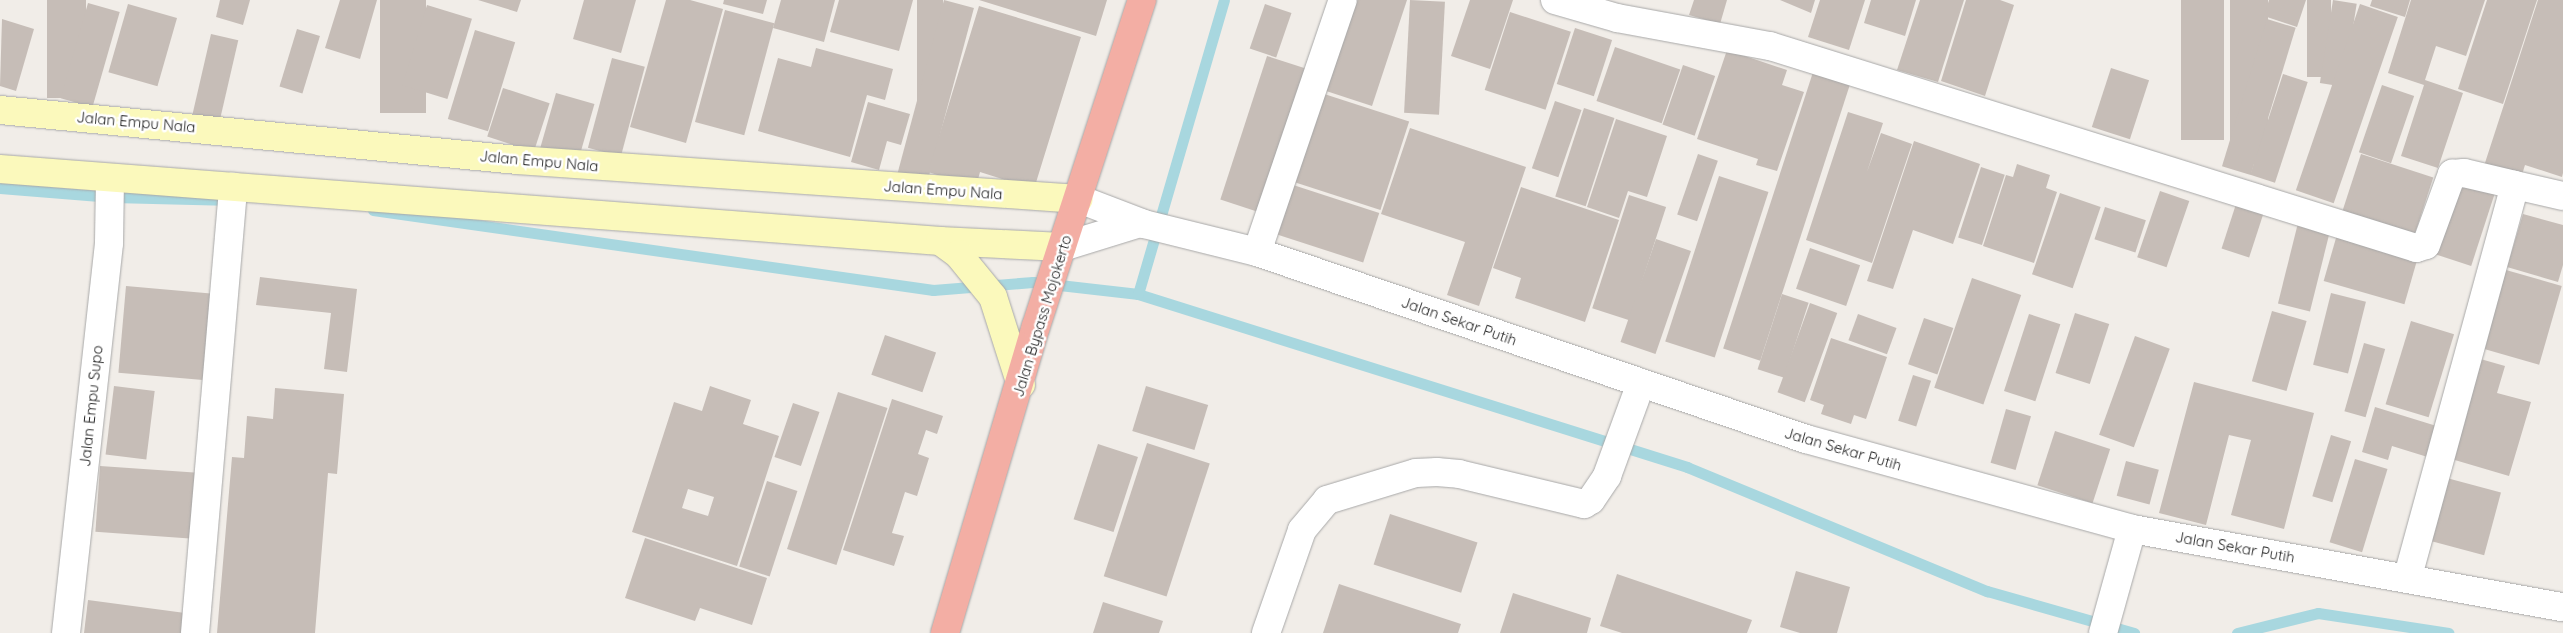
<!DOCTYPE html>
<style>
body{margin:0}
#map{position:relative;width:2563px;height:633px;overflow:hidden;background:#f1ede8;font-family:Quicksand,sans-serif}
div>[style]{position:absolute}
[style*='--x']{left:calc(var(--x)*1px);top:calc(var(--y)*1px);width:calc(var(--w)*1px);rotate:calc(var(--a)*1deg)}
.stream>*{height:11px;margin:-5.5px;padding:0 5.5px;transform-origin:5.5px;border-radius:5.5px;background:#a8d7df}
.building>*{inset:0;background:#c6bdb7;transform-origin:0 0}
.roads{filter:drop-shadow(0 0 1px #a8a8a8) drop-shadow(0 0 1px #a8a8a8)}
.minor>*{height:28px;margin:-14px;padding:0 14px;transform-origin:14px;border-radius:14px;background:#fff}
.tertiary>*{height:28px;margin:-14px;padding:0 14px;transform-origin:14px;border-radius:14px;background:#fff}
.secondary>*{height:28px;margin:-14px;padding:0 14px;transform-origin:14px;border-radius:14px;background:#fbf9bc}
.trunk>*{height:28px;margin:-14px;padding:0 14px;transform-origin:14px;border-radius:14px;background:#f3aea4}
span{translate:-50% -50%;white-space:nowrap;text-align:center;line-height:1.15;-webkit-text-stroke:5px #fff;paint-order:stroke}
.street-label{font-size:15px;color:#212121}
</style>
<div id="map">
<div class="stream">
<div style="--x:0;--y:188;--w:112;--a:4.6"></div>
<div style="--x:112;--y:197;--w:121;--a:1.4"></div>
<div style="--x:373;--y:210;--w:566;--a:8.13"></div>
<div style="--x:933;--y:290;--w:100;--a:-4.6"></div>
<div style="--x:1033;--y:282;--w:106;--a:6.5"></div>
<div style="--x:1138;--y:294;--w:576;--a:17.49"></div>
<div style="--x:1687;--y:467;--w:325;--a:22.5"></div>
<div style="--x:1987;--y:591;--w:153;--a:15.9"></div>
<div style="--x:1138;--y:294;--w:306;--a:-73.7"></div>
<div style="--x:2237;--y:633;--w:83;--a:-13.9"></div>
<div style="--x:2318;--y:613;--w:132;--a:8.7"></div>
</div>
<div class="building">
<div style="left:47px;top:0;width:39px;height:98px"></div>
<div style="clip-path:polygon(220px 0,250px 0,243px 25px,216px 17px)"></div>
<div style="clip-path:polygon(340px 0,377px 0,360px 59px,325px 48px)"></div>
<div style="left:380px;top:0;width:46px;height:113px"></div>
<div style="clip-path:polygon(478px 0,521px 0,517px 12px)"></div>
<div style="clip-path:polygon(584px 0,636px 0,621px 53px,573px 39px)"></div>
<div style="clip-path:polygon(666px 0,690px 0,723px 9px,686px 143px,630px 127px)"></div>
<div style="clip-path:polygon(724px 0,767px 0,763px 14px,723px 4px)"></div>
<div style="clip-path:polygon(781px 0,835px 0,824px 42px,773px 28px)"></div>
<div style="clip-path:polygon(839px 0,913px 0,899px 51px,830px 32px)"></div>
<div style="left:917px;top:0;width:26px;height:109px"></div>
<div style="left:944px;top:0;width:31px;height:180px;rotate:15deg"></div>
<div style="clip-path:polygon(979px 0,1107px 0,1096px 36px)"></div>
<div style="clip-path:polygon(1350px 0,1407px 0,1372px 106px,1320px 89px)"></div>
<div style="left:1410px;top:0;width:35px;height:113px;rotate:3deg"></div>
<div style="clip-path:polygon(1470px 0,1513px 0,1490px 69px,1451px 56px)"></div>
<div style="clip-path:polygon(1694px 0,1727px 0,1720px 24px,1689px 15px)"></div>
<div style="clip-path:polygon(1780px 0,1815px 0,1811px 13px)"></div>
<div style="clip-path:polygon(1820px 0,1865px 0,1849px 50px,1808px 37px)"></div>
<div style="clip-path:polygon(1871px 0,1916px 0,1905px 36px,1864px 23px)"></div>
<div style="clip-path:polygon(1920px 0,1964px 0,1938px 82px,1897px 70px)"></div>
<div style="clip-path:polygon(1966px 0,2000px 0,2014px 5px,1985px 96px,1941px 81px)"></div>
<div style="left:2181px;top:0;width:43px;height:140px"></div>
<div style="left:2230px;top:0;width:38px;height:163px"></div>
<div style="clip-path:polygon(2269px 0,2306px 0,2297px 27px,2264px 16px)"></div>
<div style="left:2307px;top:0;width:24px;height:77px"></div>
<div style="left:2333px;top:0;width:24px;height:84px;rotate:9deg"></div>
<div style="clip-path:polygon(2372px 0,2410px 0,2405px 17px,2370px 6px)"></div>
<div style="clip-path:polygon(2411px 0,2485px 0,2466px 56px,2436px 46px,2425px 80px,2463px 93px,2438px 168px,2401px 156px,2424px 85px,2388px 73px)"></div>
<div style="clip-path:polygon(2487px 0,2537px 0,2503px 104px,2458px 89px)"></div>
<div style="clip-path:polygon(2538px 0,2563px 0,2563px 173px,2562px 177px,2525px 165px,2520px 181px,2483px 169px)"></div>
<div style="left:88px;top:3px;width:33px;height:99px;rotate:16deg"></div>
<div style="left:128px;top:4px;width:51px;height:71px;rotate:16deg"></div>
<div style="left:1265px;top:4px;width:28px;height:47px;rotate:19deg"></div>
<div style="left:2360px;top:4px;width:40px;height:197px;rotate:19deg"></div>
<div style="left:427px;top:5px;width:47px;height:84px;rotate:17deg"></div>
<div style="clip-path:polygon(979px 6px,1081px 37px,1034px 189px,980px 172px,976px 187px,928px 172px)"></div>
<div style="left:725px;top:10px;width:51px;height:116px;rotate:15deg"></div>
<div style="left:1510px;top:12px;width:64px;height:82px;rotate:18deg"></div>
<div style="clip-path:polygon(2px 19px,34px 29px,16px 91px,0 86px)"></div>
<div style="left:2267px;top:19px;width:30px;height:154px;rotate:17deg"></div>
<div style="left:1575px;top:28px;width:39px;height:59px;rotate:18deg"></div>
<div style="left:297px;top:29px;width:24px;height:60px;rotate:17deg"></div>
<div style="left:475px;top:30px;width:42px;height:93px;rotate:17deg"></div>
<div style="left:211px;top:34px;width:28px;height:82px;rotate:13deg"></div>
<div style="left:1615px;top:47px;width:69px;height:57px;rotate:19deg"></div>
<div style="clip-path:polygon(816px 48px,893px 69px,885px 100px,867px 95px,850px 157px,758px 131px,778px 58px,811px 67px)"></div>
<div style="clip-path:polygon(1727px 50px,1787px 70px,1782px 85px,1804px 92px,1777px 171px,1756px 165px,1758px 159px,1697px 139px)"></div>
<div style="left:1267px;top:56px;width:44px;height:151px;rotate:18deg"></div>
<div style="left:612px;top:58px;width:34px;height:93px;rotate:15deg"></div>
<div style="left:1683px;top:65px;width:34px;height:63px;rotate:19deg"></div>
<div style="left:2111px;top:68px;width:40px;height:62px;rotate:18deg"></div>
<div style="left:1814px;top:69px;width:39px;height:294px;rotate:18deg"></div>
<div style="left:2283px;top:74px;width:26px;height:106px;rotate:18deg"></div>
<div style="left:2382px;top:85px;width:34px;height:71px;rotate:19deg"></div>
<div style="left:503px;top:88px;width:49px;height:51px;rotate:18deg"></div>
<div style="left:1315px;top:91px;width:99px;height:93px;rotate:18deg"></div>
<div style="left:556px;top:93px;width:40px;height:58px;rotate:16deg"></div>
<div style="left:1555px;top:101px;width:28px;height:71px;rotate:19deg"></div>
<div style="clip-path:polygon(868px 102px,910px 114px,901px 145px,887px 141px,879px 170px,851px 162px)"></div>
<div style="left:1584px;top:108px;width:32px;height:93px;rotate:18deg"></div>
<div style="clip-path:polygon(1848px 112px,1883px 123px,1867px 172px,1881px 133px,1912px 144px,1872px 263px,1806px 240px)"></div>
<div style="clip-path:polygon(1616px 119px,1667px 136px,1647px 197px,1628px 191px,1619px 218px,1587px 207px)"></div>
<div style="clip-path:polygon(1410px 128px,1526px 167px,1479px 306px,1447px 295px,1465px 242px,1381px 214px)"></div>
<div style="clip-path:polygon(1914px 141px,1980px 164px,1953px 244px,1913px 230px,1893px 289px,1867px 281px)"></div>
<div style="left:1698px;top:154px;width:21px;height:64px;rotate:19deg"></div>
<div style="left:2361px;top:154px;width:76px;height:64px;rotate:18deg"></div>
<div style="clip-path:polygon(2017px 164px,2050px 175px,2046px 188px,2057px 192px,2034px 263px,1983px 246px,2006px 175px,2013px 177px)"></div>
<div style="left:1981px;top:167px;width:25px;height:74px;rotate:18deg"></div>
<div style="left:1719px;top:176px;width:52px;height:174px;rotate:18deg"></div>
<div style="left:2456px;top:180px;width:41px;height:77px;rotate:18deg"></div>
<div style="left:1287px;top:183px;width:97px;height:52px;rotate:18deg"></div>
<div style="clip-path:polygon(1521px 187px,1619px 220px,1585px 322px,1515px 298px,1521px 278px,1493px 268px)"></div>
<div style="left:2160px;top:191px;width:31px;height:70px;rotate:19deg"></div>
<div style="left:2060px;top:193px;width:43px;height:86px;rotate:19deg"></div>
<div style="left:1629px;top:195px;width:39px;height:119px;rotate:18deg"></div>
<div style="left:2237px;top:201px;width:29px;height:50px;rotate:18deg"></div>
<div style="left:2105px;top:207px;width:43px;height:34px;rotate:18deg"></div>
<div style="clip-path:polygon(2523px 214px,2563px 225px,2563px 265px,2558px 282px,2507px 267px)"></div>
<div style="left:2299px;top:219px;width:33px;height:87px;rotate:14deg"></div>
<div style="left:2338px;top:231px;width:84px;height:52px;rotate:16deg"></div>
<div style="left:1656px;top:239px;width:37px;height:109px;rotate:19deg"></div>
<div style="left:1810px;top:248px;width:53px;height:43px;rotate:19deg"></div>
<div style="left:2506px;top:270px;width:58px;height:82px;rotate:16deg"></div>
<div style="clip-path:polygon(260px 277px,357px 289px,347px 372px,324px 369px,331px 313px,256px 305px)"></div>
<div style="left:1972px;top:278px;width:52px;height:116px;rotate:19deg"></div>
<div style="left:126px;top:286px;width:85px;height:87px;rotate:5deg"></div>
<div style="left:2331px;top:293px;width:36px;height:74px;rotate:14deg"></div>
<div style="left:1782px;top:294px;width:28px;height:79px;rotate:18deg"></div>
<div style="left:1810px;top:303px;width:29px;height:95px;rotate:20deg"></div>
<div style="left:2272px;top:311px;width:36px;height:73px;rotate:16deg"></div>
<div style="left:2075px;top:313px;width:36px;height:63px;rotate:18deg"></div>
<div style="left:1858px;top:314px;width:41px;height:28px;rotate:20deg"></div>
<div style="left:2029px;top:314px;width:33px;height:81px;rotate:18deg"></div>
<div style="left:1924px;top:318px;width:31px;height:49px;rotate:19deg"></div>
<div style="left:2411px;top:321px;width:45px;height:87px;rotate:17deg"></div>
<div style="left:885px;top:335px;width:54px;height:42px;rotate:19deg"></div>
<div style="left:2135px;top:336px;width:37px;height:105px;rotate:20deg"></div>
<div style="clip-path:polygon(1831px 338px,1887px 357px,1866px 419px,1854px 415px,1851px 424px,1821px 414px,1824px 405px,1810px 400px)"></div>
<div style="left:2364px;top:343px;width:22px;height:71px;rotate:16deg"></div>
<div style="clip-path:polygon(2477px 358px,2505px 366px,2497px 393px,2531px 402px,2509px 476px,2448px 458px)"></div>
<div style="left:1913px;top:375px;width:19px;height:48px;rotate:18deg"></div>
<div style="clip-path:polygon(2194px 382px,2314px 413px,2284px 529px,2231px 515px,2251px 440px,2229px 435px,2206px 525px,2159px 513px)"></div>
<div style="left:114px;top:386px;width:41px;height:69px;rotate:7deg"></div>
<div style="clip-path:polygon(evenodd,710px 386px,751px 400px,743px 424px,779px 436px,737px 566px,632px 532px,674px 402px,702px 411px,710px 386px,688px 489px,714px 497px,708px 516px,682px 508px,688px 489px)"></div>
<div style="left:1146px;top:386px;width:65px;height:47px;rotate:17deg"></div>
<div style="clip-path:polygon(275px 388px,344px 394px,337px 474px,328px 473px,315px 633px,217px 633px,232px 457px,244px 458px,247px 416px,273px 419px)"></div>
<div style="left:838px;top:392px;width:52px;height:165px;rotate:18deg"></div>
<div style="clip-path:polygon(892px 399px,943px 416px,937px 434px,926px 430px,918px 454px,929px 458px,917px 496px,905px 492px,892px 533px,904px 536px,894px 566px,843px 550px)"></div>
<div style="left:793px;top:403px;width:28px;height:57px;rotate:19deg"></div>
<div style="clip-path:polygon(2375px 407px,2443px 428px,2434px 459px,2392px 446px,2388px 460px,2362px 452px)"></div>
<div style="left:2006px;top:409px;width:26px;height:56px;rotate:16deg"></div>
<div style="left:2055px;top:431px;width:58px;height:57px;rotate:18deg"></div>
<div style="left:2331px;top:435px;width:21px;height:64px;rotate:17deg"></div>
<div style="left:1147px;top:443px;width:66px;height:140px;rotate:18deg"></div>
<div style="left:1098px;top:444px;width:42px;height:79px;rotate:18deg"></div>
<div style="left:2355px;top:459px;width:34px;height:87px;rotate:17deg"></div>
<div style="left:2126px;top:461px;width:34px;height:36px;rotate:15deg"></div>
<div style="left:100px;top:466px;width:98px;height:66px;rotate:4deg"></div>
<div style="left:2443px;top:477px;width:60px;height:65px;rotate:15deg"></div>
<div style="left:767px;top:481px;width:32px;height:90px;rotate:18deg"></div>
<div style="left:1390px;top:514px;width:92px;height:53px;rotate:18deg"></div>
<div style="clip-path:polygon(645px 538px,767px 578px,752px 625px,700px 608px,695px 621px,625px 598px)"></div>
<div style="clip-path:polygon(1796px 571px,1850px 587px,1837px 633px,1800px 633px,1780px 627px)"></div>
<div style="clip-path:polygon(1617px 574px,1752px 620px,1747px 633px,1622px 633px,1600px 626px)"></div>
<div style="clip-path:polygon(1339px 584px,1461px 624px,1458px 633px,1323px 633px)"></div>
<div style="clip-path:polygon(1513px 593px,1591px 618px,1587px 633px,1500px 633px)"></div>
<div style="clip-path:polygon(88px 600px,185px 613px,183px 633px,84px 633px)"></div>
<div style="clip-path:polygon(1103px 602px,1163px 621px,1159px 633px,1093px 633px)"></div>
</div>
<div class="roads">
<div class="minor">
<div style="--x:1555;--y:0;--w:65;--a:16.2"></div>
<div style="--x:1617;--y:18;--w:156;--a:10.4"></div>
<div style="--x:1770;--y:46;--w:677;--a:17.36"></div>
<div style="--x:2416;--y:248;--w:10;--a:-17"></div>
<div style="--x:2426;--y:245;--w:76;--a:-69.9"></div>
<div style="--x:2452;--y:174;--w:12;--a:-5"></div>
<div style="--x:2464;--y:173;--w:52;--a:13.2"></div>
<div style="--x:1257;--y:252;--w:266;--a:-71.2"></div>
<div style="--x:2408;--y:576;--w:405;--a:-74.7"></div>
<div style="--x:2515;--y:185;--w:49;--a:12.9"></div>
<div style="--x:66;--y:633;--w:392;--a:-83.7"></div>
<div style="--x:109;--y:243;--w:64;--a:-89.1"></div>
<div style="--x:195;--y:633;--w:448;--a:-85.1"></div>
<div style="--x:1266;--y:633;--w:109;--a:-70.7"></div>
<div style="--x:1302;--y:530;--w:39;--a:-50"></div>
<div style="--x:1327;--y:500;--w:93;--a:-16.9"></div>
<div style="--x:1416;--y:473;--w:21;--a:-3"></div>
<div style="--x:1437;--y:472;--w:22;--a:5"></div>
<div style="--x:1459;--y:474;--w:129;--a:13.5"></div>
<div style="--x:1584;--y:504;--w:8;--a:-30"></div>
<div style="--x:1591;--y:500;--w:29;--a:-56"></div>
<div style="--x:1607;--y:476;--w:99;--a:-69.9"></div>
<div style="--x:2103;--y:633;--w:108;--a:-74.4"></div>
</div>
<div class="tertiary">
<div style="--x:1079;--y:199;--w:70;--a:21"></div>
<div style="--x:1144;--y:224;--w:116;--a:13.9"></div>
<div style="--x:1257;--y:252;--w:580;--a:18.81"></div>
<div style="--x:1806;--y:439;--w:338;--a:15.4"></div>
<div style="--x:2132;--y:529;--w:438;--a:10.3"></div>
<div style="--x:1062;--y:247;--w:82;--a:-17.1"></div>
</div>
<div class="secondary">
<div style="--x:0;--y:110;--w:519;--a:5.52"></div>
<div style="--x:517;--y:160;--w:563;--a:3.97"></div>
<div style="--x:0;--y:169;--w:943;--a:4.38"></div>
<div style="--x:940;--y:241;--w:122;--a:2.8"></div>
<div style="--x:940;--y:241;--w:22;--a:36"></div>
<div style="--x:958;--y:254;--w:55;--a:50.9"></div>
<div style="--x:993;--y:297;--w:92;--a:72.3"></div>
</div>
<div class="trunk">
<div style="--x:945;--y:633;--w:320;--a:-73.5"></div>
<div style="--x:1036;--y:326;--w:343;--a:-72"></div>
</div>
</div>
<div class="street-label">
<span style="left:136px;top:122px;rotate:5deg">Jalan Empu Nala</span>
<span style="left:539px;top:161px;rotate:5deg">Jalan Empu Nala</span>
<span style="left:943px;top:190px;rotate:4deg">Jalan Empu Nala</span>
<span style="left:1042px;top:316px;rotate:-73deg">Jalan Bypass Mojokerto</span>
<span style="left:1459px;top:321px;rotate:19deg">Jalan Sekar Putih</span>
<span style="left:91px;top:406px;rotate:-84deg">Jalan Empu Supo</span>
<span style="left:1843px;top:449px;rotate:16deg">Jalan Sekar Putih</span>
<span style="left:2235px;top:547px;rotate:10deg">Jalan Sekar Putih</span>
</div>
</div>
